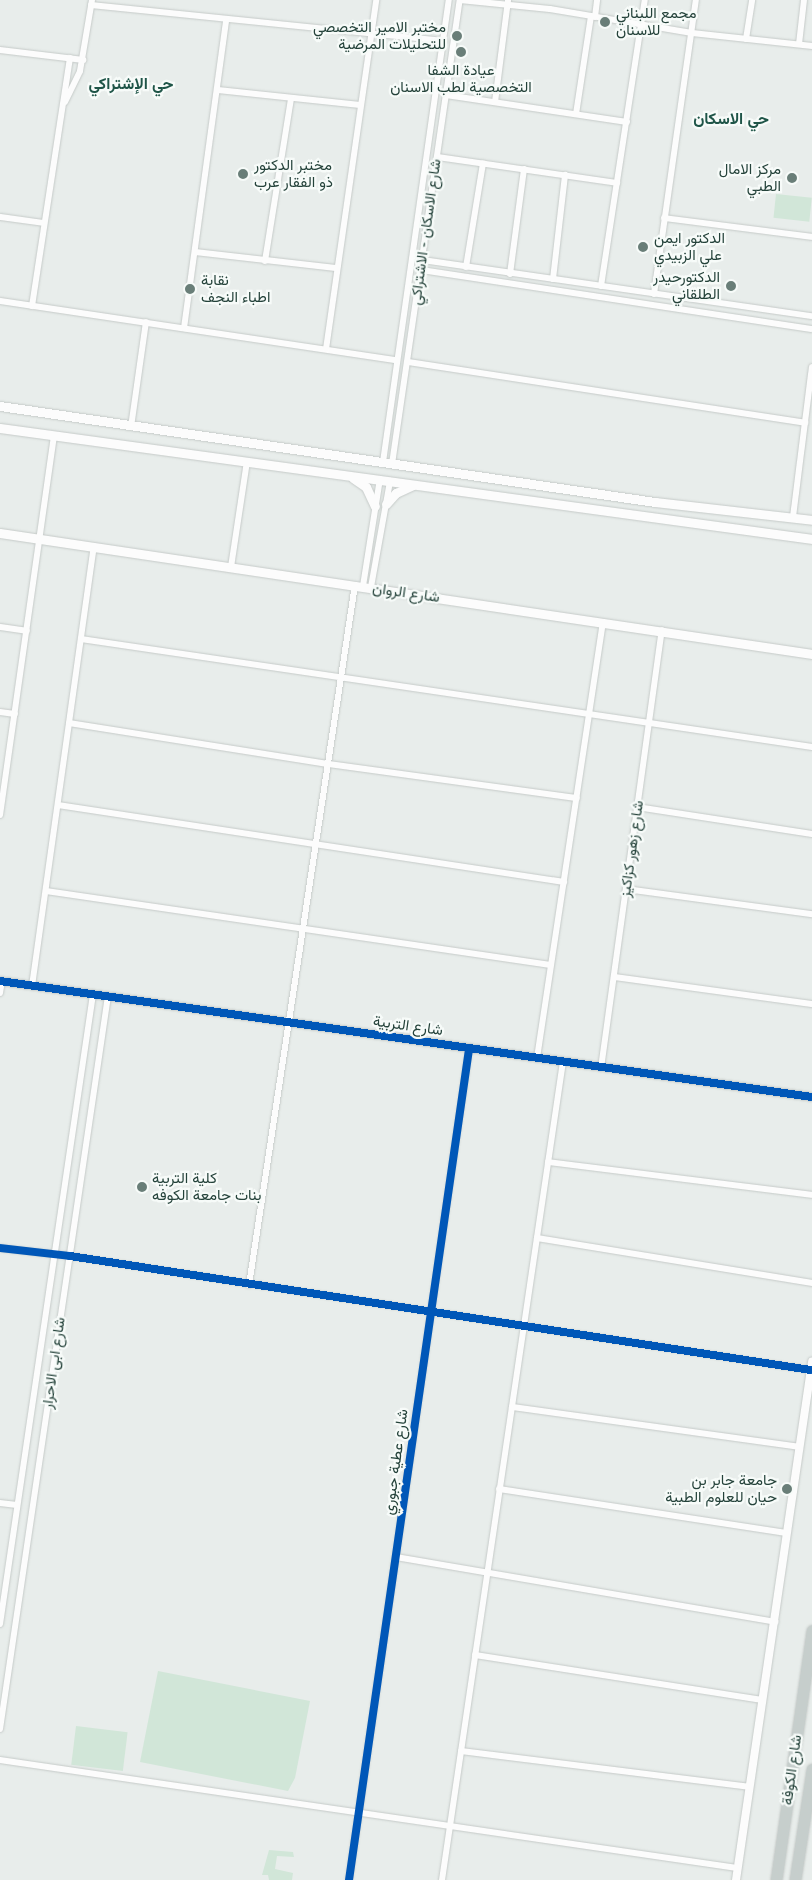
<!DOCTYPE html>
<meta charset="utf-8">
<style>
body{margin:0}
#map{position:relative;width:812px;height:1880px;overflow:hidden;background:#e8edeb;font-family:"Varela Round",Vazirmatn,sans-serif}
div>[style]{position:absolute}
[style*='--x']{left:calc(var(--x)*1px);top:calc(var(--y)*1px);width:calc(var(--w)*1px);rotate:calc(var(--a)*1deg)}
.green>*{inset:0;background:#d1e6d8;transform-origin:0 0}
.roads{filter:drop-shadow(0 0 1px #c5cac8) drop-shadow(0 0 1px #c5cac8)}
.minor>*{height:6px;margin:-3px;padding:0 3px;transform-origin:3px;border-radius:3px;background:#fcfcfc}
.tertiary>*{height:8px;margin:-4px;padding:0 4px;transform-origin:4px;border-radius:4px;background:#fcfcfc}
.secondary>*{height:9px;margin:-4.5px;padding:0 4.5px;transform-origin:4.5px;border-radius:4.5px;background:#fcfcfc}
.trunk>*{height:11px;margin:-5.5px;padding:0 5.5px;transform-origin:5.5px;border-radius:5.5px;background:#c6cecc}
.cycleway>*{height:8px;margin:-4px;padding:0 4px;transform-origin:4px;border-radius:4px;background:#0057b8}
.dots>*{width:14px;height:14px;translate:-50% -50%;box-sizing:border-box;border:2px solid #f7fbf9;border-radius:50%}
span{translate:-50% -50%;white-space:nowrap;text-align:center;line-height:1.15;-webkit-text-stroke:4.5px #f7fbf9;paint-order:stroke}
.poi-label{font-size:15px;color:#24423a}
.left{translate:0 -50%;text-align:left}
.right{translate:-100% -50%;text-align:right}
.street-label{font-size:15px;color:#24423a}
.neighbourhood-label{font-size:16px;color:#1f5548;font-weight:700}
</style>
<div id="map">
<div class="green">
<div style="left:776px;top:194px;width:36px;height:24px;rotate:6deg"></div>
<div style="clip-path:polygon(158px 1671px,310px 1701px,295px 1778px,288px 1791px,140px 1762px)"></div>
<div style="left:76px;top:1726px;width:52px;height:39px;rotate:7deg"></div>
<div style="clip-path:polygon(269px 1850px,293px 1852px,294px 1857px,277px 1856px,275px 1869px,293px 1873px,292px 1880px,269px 1880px,268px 1875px,262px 1875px)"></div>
</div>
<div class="roads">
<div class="minor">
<div style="--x:460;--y:0;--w:90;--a:5.7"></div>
<div style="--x:550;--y:9;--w:144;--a:9.6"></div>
<div style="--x:692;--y:33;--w:121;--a:6.2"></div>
<div style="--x:91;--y:5;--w:355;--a:5.8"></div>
<div style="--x:595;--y:17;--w:17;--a:-83"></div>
<div style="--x:746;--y:39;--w:39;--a:-81"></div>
<div style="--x:799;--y:44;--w:44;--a:-83.5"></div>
<div style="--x:0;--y:50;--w:84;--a:6.9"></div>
<div style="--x:218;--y:90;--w:143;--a:6"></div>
<div style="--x:446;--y:95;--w:183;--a:8.5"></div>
<div style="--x:65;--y:102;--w:34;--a:-64"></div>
<div style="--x:80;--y:71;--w:72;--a:-80.4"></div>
<div style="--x:495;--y:102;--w:103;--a:-82.7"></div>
<div style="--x:576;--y:114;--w:99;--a:-81.3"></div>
<div style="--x:437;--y:157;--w:182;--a:8.2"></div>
<div style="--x:0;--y:217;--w:44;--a:7.8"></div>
<div style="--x:664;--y:218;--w:149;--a:7.3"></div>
<div style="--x:196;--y:252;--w:142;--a:6.5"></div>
<div style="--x:422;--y:260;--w:394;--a:8.2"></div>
<div style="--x:265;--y:261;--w:164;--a:-80.9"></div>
<div style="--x:466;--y:267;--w:105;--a:-80.7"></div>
<div style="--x:421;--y:270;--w:395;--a:8.6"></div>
<div style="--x:510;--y:274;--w:106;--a:-82.4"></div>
<div style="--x:553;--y:279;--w:105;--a:-83.4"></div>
<div style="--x:601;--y:286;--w:289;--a:-81.3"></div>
<div style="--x:654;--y:294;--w:297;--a:-81.9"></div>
<div style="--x:0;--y:301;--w:401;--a:8.5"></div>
<div style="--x:32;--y:306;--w:251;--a:-81.3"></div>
<div style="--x:184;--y:328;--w:310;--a:-82.2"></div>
<div style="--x:326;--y:349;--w:353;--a:-81.8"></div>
<div style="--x:408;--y:362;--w:402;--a:8.7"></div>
<div style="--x:131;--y:427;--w:106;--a:-81.9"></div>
<div style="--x:383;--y:462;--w:467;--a:-81.9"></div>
<div style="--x:392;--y:464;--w:469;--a:-81.7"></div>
<div style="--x:793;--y:517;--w:151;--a:-82.8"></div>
<div style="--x:231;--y:567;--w:107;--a:-81.4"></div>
<div style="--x:363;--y:586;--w:108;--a:-81"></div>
<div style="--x:371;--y:587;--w:108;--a:-79.8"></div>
<div style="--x:0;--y:627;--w:27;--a:8"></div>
<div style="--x:81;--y:639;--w:739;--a:8.4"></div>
<div style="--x:0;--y:712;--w:15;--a:8"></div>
<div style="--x:69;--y:723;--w:262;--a:9"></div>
<div style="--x:328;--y:764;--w:251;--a:7.8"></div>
<div style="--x:58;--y:805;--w:512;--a:8.65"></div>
<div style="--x:637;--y:807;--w:177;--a:8.8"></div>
<div style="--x:0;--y:815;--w:383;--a:-81.9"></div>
<div style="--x:626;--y:889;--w:188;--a:7.7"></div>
<div style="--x:46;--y:891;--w:510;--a:8.34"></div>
<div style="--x:614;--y:977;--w:200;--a:7.8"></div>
<div style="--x:32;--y:986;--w:444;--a:-82"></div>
<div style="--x:0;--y:993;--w:12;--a:-81"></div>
<div style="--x:537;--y:1058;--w:441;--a:-81.4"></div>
<div style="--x:601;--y:1068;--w:442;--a:-82.1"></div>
<div style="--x:548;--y:1162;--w:266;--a:7.1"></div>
<div style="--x:537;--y:1238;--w:279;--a:9.3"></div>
<div style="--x:0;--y:1248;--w:70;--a:6.5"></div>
<div style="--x:70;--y:1256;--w:750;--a:8.75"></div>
<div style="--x:249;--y:1285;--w:708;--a:-81.39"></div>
<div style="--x:512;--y:1407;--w:290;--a:7.9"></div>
<div style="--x:499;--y:1489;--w:291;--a:8.7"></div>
<div style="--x:0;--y:1503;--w:17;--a:7"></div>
<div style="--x:396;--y:1557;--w:385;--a:9.7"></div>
<div style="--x:0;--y:1624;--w:637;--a:-81.6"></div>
<div style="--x:475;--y:1655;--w:291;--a:8.9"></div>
<div style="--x:0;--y:1729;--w:741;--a:-81.62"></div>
<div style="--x:461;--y:1751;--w:290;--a:7.1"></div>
<div style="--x:0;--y:1760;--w:745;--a:8.34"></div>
<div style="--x:349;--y:1880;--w:840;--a:-81.78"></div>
<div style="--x:442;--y:1880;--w:827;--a:-81.59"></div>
</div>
<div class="tertiary">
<div style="--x:0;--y:981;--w:820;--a:8.13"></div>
<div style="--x:736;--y:1880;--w:524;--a:-81.65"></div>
</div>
<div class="secondary">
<div style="--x:0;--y:406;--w:662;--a:8.34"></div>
<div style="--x:655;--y:502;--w:158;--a:6.5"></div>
<div style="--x:0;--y:428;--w:820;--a:7.78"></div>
<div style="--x:353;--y:478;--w:16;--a:35"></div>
<div style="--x:366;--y:487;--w:21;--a:65"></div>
<div style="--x:386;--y:504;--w:15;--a:-48"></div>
<div style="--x:396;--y:493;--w:19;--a:-25"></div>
<div style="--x:0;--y:533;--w:821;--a:8.48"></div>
</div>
<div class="trunk">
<div style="--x:776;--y:1880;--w:252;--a:-81.8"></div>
<div style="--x:795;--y:1880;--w:112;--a:-81.3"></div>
</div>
</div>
<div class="cycleway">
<div style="--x:0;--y:981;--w:820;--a:8.13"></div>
<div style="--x:0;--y:1248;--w:70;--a:6.5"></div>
<div style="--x:70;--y:1256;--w:750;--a:8.75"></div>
<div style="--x:349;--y:1880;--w:840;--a:-81.78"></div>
</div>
<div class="dots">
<div style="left:605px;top:22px;background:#697e78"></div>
<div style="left:457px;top:36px;background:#697e78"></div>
<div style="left:461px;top:52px;background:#697e78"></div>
<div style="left:243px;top:174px;background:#697e78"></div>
<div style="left:792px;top:178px;background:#697e78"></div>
<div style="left:643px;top:247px;background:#697e78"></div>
<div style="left:731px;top:286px;background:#697e78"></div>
<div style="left:190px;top:289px;background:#697e78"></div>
<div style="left:142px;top:1187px;background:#697e78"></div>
<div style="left:787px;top:1489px;background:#697e78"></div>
</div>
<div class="poi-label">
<span class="left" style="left:616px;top:22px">مجمع اللبناني<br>للاسنان</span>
<span class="right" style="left:446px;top:36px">مختبر الامير التخصصي<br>للتحليلات المرضية</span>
<span style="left:461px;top:79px">عيادة الشفا<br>التخصصية لطب الاسنان</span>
<span class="left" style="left:254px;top:174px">مختبر الدكتور<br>ذو الفقار عرب</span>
<span class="right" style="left:781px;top:178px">مركز الامال<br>الطبي</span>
<span class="left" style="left:654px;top:247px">الدكتور ايمن<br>علي الزبيدي</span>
<span class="right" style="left:720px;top:286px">الدكتورحيدر<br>الطلقاني</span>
<span class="left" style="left:201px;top:289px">نقابة<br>اطباء النجف</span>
<span class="left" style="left:152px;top:1187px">كلية التربية<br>بنات جامعة الكوفه</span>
<span class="right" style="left:777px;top:1489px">جامعة جابر بن<br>حيان للعلوم الطبية</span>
</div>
<div class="street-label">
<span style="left:426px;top:232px;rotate:-82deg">شارع الاسكان - الاشتراكي</span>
<span style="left:406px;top:593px;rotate:8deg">شارع الروان</span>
<span style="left:632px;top:849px;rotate:-82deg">شارع زهور كزاكيز</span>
<span style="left:408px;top:1026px;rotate:8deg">شارع التربية</span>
<span style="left:54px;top:1363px;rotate:-82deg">شارع ابی الاحرار</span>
<span style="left:396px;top:1462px;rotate:-82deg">شارع عطية جبوري</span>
<span style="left:792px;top:1770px;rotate:-82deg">شارع الكوفة</span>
</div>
<div class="neighbourhood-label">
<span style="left:131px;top:84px">حي الإشتراكي</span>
<span style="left:731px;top:119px">حي الاسكان</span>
</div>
</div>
